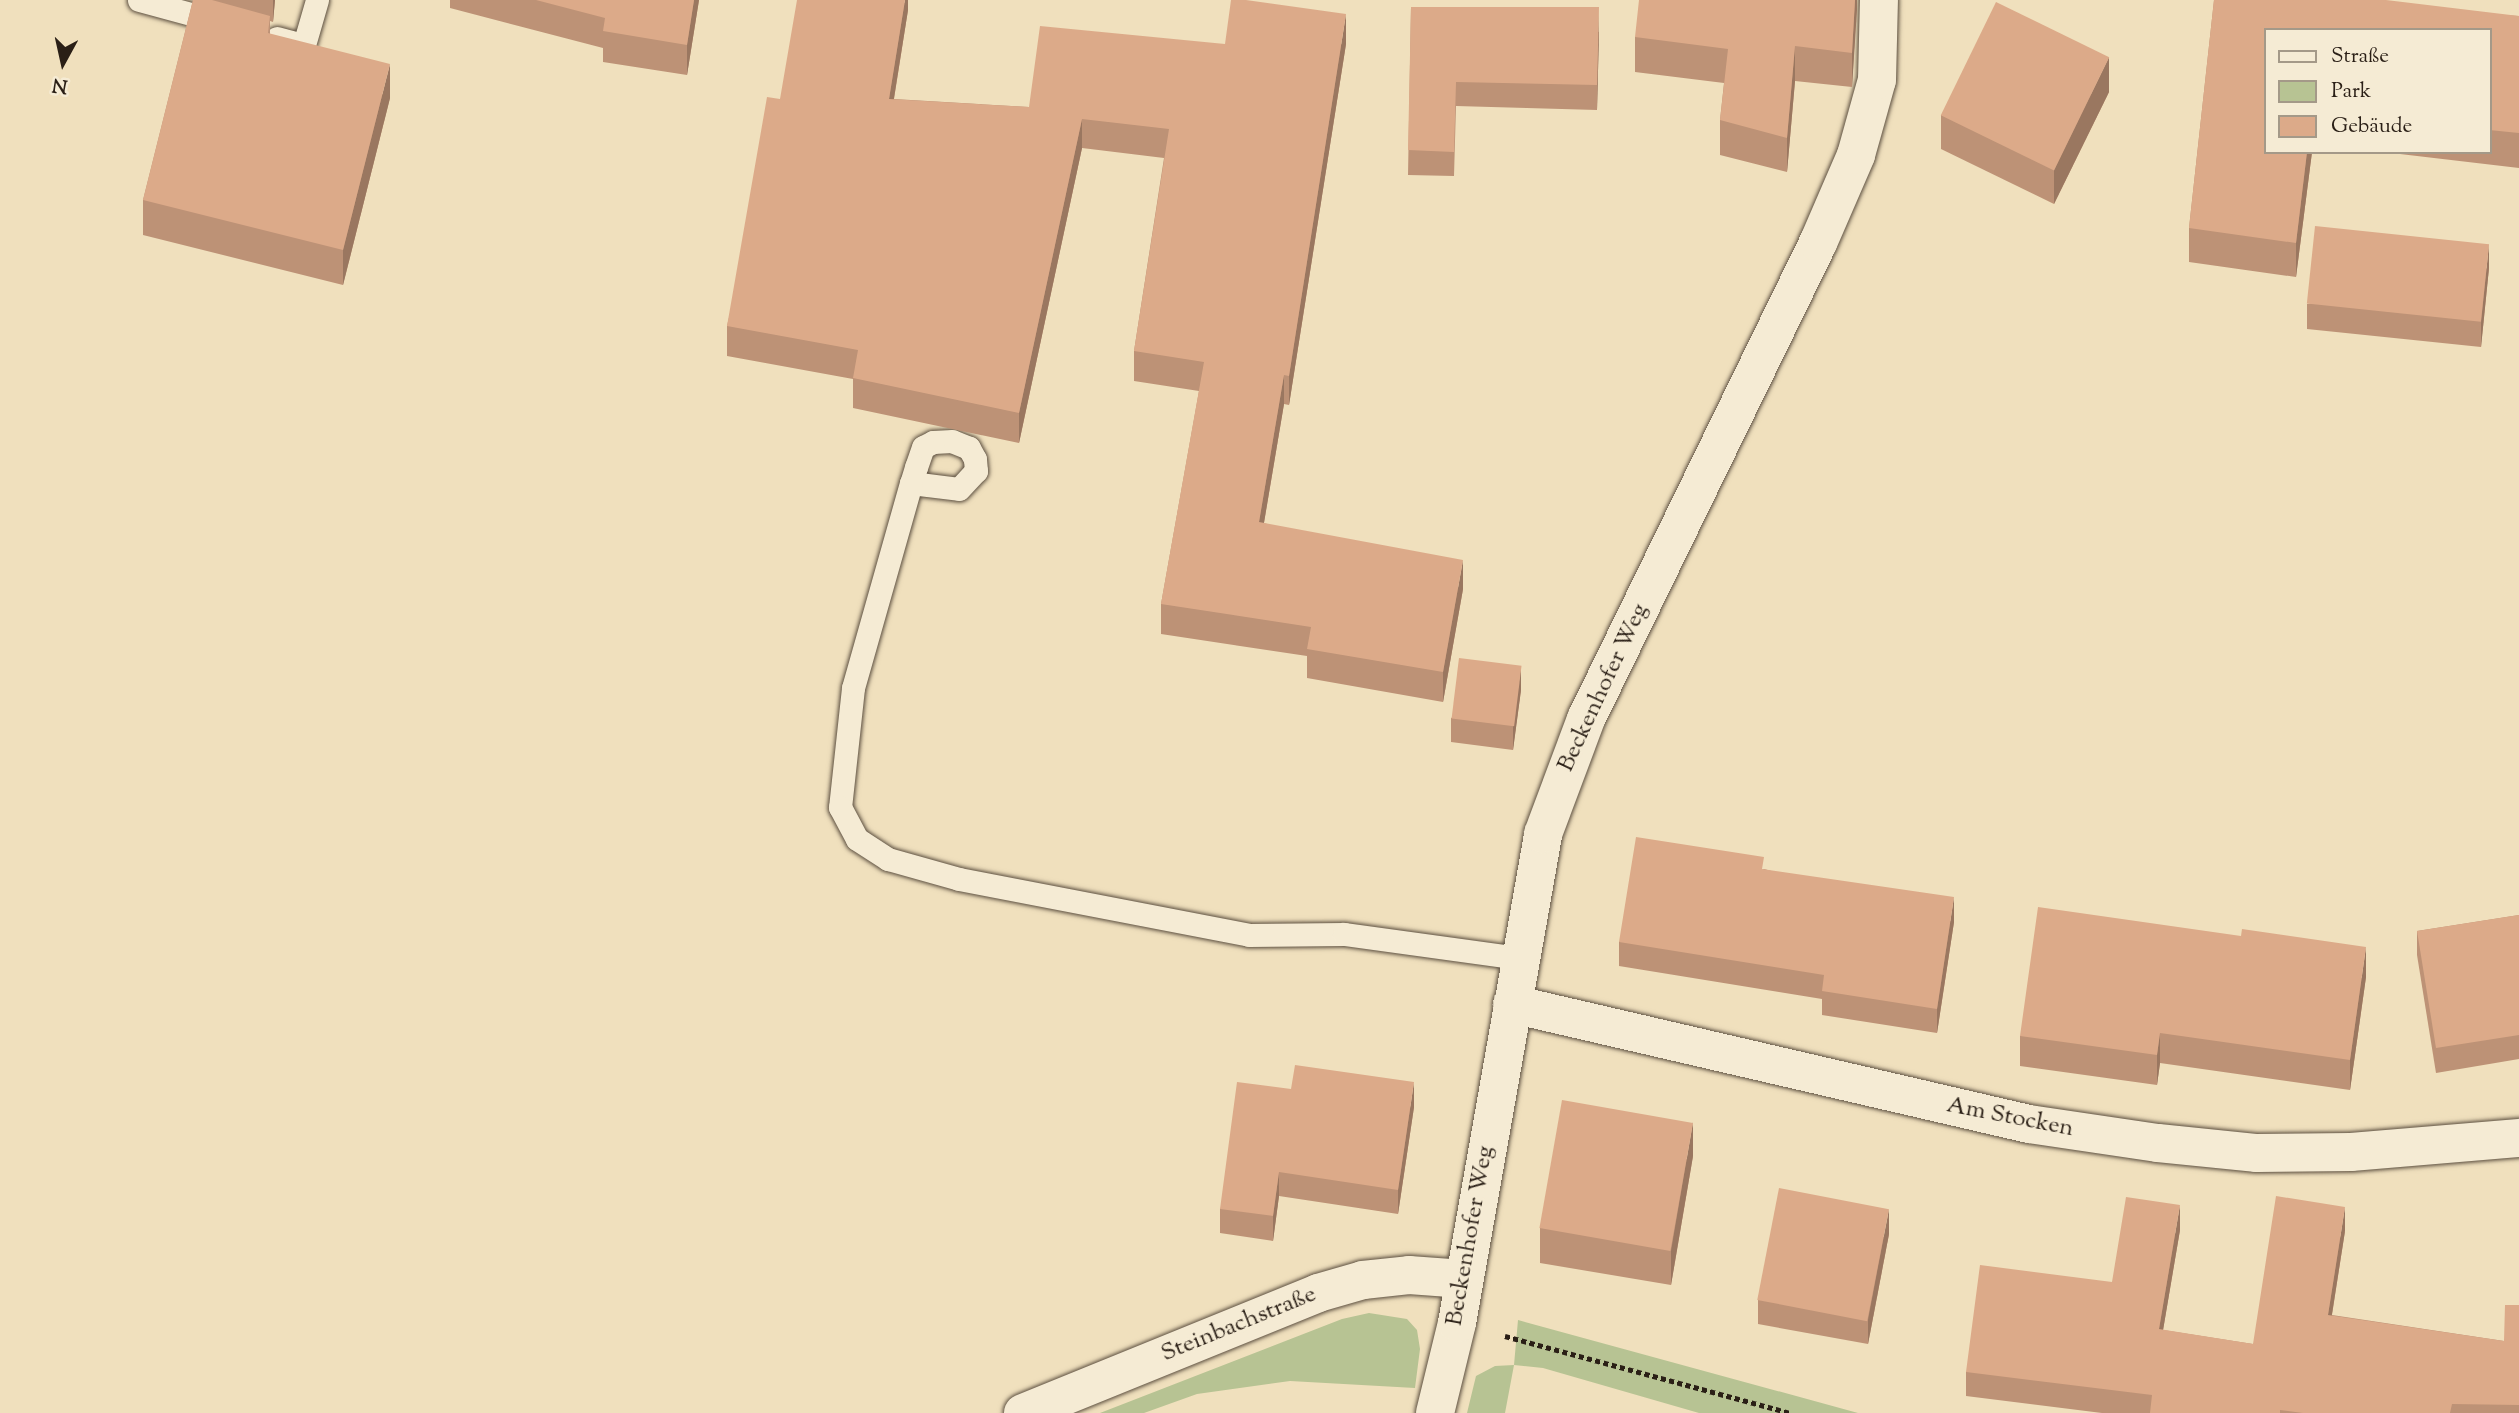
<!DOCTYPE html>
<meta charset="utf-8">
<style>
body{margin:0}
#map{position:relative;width:2519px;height:1413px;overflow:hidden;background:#f0e0bd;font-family:"Sorts Mill Goudy",serif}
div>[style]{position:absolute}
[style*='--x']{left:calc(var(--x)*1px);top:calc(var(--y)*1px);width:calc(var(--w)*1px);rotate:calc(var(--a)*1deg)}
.green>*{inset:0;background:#b7c393}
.path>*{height:4.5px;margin-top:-2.25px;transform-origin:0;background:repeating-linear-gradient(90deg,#2a1f16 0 5px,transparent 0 8.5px)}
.roads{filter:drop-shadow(0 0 2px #5c4f40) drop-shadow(0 0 2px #5c4f40)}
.service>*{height:23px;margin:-11.5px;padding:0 11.5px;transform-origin:11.5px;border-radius:11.5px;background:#f5ebd4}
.minor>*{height:38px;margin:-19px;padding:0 19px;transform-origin:19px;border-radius:19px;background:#f5ebd4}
.wall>*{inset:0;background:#bd9276}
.shaded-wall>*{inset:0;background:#9a7760}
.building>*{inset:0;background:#dcaa89;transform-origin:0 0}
span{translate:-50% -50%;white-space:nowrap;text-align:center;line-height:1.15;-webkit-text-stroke:5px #f5ebd4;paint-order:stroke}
.street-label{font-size:24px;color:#2a1f16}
.legend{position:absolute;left:2264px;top:28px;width:228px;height:126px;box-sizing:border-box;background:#f5ebd4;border:2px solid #a49988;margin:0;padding:9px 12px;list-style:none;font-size:21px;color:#2a1f16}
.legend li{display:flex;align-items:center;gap:14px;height:35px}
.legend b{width:35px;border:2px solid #a49988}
.north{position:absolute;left:28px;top:28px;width:70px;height:70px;-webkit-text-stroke:5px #f5ebd4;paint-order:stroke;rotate:188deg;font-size:19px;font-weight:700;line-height:28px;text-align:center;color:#2a1f16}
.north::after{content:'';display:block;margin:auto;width:24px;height:32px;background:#2a1f16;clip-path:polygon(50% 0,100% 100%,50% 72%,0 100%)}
</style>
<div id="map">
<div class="green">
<div style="clip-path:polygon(1369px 1313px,1407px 1319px,1417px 1330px,1420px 1349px,1415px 1388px,1290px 1381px,1197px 1394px,1144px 1413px,1100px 1413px,1342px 1319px)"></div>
<div style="clip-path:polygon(1518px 1320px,1858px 1413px,1859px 1413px,1699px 1413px,1543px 1368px,1514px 1365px,1505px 1413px,1467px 1413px,1476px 1376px,1495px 1366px,1514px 1365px)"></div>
</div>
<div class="path">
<div style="--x:1505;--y:1336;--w:295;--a:15.1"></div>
</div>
<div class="roads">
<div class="service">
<div style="--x:139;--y:0;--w:81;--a:15.1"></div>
<div style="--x:277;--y:38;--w:28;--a:15"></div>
<div style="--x:304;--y:45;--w:47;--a:-73.9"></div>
<div style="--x:911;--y:483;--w:48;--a:7.1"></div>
<div style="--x:959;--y:489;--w:25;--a:-47"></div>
<div style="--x:976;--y:471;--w:12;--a:-95"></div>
<div style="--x:975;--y:459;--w:13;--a:-119"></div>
<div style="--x:969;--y:448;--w:18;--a:-158"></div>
<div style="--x:952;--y:441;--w:19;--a:177"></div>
<div style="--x:933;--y:442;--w:11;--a:153"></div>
<div style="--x:923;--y:447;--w:21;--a:109"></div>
<div style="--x:916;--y:467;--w:17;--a:107"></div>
<div style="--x:911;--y:483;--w:213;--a:105.8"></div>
<div style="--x:853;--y:688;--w:120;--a:96.2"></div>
<div style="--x:840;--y:807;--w:36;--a:62"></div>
<div style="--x:857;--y:839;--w:37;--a:33"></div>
<div style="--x:888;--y:859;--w:74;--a:15.7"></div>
<div style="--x:959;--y:879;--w:295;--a:10.9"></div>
<div style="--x:1249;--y:935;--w:95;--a:-0.6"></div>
<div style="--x:1344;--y:934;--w:177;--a:7.8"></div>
</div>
<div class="minor">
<div style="--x:1512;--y:1004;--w:531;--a:13.07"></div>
<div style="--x:2029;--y:1124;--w:130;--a:8.4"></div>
<div style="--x:2158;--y:1143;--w:100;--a:5.8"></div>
<div style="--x:2257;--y:1153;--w:94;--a:-0.6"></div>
<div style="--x:2351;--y:1152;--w:169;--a:-4.8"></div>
<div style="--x:1023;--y:1413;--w:318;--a:-22.1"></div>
<div style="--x:1318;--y:1293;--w:47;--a:-16.1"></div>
<div style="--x:1363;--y:1280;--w:46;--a:-6.2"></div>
<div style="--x:1409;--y:1275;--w:55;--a:4.2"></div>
<div style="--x:1435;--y:1413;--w:93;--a:-76.3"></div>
<div style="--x:1457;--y:1323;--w:497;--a:-80"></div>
<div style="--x:1543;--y:834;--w:123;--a:-69.5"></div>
<div style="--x:1586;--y:719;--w:530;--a:-64.02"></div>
<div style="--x:1818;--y:243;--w:96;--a:-66.6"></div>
<div style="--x:1856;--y:155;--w:78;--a:-74.4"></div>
<div style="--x:1877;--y:80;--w:80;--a:-88.6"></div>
</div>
</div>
<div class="wall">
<div style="clip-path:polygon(193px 0,275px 0,273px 22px,270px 21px,270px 34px,390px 98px,343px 285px,143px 235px,143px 200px)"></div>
<div style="clip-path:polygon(450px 0,699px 0,687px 75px,603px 62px,603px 48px,450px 8px)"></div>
<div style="clip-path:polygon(908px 0,908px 10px,894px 99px,1029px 107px,1225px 44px,1346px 44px,1289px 405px,1284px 404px,1264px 523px,1463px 589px,1443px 702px,1307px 678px,1307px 656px,1161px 634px,1161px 604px,1199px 391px,1134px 381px,1134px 351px,1164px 158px,1082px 148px,1019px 443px,853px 408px,853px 379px,727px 356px,727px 326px,780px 99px)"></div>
<div style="clip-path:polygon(1857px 0,1852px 87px,1795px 81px,1787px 172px,1720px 155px,1720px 120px,1724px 83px,1635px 72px,1635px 37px)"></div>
<div style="clip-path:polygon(2214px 0,2519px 16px,2519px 168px,2383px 152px,2489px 152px,2489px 30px,2265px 30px,2265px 152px,2312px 152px,2296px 277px,2189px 262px,2189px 228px)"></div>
<div style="clip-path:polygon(1411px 7px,1599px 32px,1597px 110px,1456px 106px,1454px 176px,1408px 175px)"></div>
<div style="clip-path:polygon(2109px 92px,2054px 204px,1941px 149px,1941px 115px)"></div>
<div style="clip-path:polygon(2489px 268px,2481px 347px,2307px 329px,2307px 304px)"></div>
<div style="clip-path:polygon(1521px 690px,1513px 750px,1451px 742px,1451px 718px)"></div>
<div style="clip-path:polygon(1764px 869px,1954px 922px,1937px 1033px,1822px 1015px,1822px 999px,1619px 966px,1619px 942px)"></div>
<div style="clip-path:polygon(2519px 915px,2519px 1059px,2436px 1073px,2417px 955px,2417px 931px)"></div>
<div style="clip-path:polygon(2366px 977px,2350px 1090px,2160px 1063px,2157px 1085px,2020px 1066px,2020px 1036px)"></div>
<div style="clip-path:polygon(1291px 1089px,1414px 1107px,1398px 1214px,1279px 1196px,1273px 1241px,1220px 1233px,1220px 1209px)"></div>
<div style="clip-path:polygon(1693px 1156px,1671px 1285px,1540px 1263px,1540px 1228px)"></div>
<div style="clip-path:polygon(2180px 1230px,2163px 1330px,2253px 1344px,2345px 1231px,2332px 1315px,2504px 1341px,2519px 1305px,2519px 1413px,2102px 1413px,1966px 1396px,1966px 1372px,2112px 1282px)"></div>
<div style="clip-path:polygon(1889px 1234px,1868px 1344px,1758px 1324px,1758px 1300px)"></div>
</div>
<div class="shaded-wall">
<div style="clip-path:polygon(273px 0,275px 0,273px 22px)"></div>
<div style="clip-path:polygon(694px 0,699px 0,687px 75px,687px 45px)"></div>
<div style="clip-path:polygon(905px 0,908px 0,908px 10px,889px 129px,889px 99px)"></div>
<div style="clip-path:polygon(1855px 0,1857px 0,1857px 10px,1852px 87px,1852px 53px)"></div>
<div style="clip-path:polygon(1599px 7px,1599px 32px,1597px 110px,1597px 85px)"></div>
<div style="clip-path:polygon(1346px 14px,1346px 44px,1289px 405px,1289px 376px)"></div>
<div style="clip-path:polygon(1795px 46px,1795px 81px,1787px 172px,1787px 138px)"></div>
<div style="clip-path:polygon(2109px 57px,2109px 92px,2054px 204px,2054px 170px)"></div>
<div style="clip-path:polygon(390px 64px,390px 98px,343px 285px,343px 250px)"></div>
<div style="clip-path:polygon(1082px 119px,1082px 148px,1019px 443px,1019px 413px)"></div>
<div style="clip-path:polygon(2307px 152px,2312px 152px,2296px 277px,2296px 243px)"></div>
<div style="clip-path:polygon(2489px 244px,2489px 268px,2481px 347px,2481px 323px)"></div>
<div style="clip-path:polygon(1284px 375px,1284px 404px,1259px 552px,1259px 522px)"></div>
<div style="clip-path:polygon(1463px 560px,1463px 589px,1443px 702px,1443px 672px)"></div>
<div style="clip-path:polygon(1521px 666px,1521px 690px,1513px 750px,1513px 726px)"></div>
<div style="clip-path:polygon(1954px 897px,1954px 922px,1937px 1033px,1937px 1009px)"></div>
<div style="clip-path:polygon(2366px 947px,2366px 977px,2350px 1090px,2350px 1060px)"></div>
<div style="clip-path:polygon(2160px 1033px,2160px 1063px,2157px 1085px,2157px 1055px)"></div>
<div style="clip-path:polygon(1414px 1082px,1414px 1107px,1398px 1214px,1398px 1190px)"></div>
<div style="clip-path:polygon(1693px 1122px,1693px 1156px,1671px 1285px,1671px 1251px)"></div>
<div style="clip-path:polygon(1279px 1172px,1279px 1196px,1273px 1241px,1273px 1216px)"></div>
<div style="clip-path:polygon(2180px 1205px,2180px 1230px,2159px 1354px,2159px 1329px)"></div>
<div style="clip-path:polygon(2345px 1207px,2345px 1231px,2328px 1339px,2328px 1315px)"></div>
<div style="clip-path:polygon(1889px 1209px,1889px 1234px,1868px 1344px,1868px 1320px)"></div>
</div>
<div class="building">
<div style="clip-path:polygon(193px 0,212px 0,270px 16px,268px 33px,390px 64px,343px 250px,143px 200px)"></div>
<div style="clip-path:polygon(536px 0,694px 0,687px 45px,603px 31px,605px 18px)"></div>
<div style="clip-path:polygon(797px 0,905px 0,889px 99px,1029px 107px,1040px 26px,1225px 44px,1231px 0,1246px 0,1346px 14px,1289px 376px,1284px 375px,1259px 522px,1463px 560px,1443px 672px,1307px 649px,1311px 627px,1161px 604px,1204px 362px,1134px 351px,1169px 129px,1082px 119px,1019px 413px,853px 378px,858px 350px,727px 326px,767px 97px,780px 99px)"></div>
<div style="clip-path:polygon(1639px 0,1855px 0,1852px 53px,1795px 46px,1787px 138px,1720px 120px,1728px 49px,1635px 37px)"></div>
<div style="clip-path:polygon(2214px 0,2386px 0,2519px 16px,2519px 133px,2489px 130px,2489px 30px,2265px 30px,2265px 152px,2307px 152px,2296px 243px,2189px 228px)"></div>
<div style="left:1996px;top:2px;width:126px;height:126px;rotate:26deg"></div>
<div style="clip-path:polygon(1411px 7px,1599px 7px,1597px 85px,1456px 82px,1454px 152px,1408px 150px)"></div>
<div style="left:2315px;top:226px;width:175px;height:78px;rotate:6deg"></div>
<div style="left:1459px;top:658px;width:63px;height:61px;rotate:7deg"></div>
<div style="clip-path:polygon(1636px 837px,1764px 857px,1762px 869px,1954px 897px,1937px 1009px,1822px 991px,1824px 975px,1619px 942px)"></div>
<div style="clip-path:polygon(2038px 907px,2241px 936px,2242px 929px,2366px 947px,2350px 1060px,2160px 1033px,2157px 1055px,2020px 1036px)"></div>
<div style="clip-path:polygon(2519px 915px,2519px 1035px,2436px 1048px,2417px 931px)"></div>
<div style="clip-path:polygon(1295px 1065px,1414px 1082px,1398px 1190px,1279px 1172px,1273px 1216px,1220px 1209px,1237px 1082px,1291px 1089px)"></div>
<div style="left:1562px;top:1100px;width:133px;height:130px;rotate:10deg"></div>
<div style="left:1779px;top:1188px;width:112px;height:114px;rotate:11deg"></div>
<div style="clip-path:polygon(2276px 1196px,2345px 1207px,2328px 1315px,2504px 1341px,2505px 1305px,2519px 1305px,2519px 1405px,2452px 1404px,2450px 1413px,2303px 1413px,2280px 1410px,2280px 1413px,2150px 1413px,2152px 1395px,1966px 1372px,1980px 1265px,2112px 1282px,2126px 1197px,2180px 1205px,2159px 1329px,2253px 1344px)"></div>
</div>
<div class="street-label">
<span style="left:1604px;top:688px;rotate:-65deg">Beckenhofer Weg</span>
<span style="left:2010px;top:1118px;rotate:11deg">Am Stocken</span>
<span style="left:1471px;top:1236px;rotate:-80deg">Beckenhofer Weg</span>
<span style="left:1239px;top:1325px;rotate:-22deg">Steinbachstraße</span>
</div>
<ul class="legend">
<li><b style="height:9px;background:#f5ebd4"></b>Straße</li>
<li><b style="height:19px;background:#b7c393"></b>Park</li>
<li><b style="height:19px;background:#dcaa89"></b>Gebäude</li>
</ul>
<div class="north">N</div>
</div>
